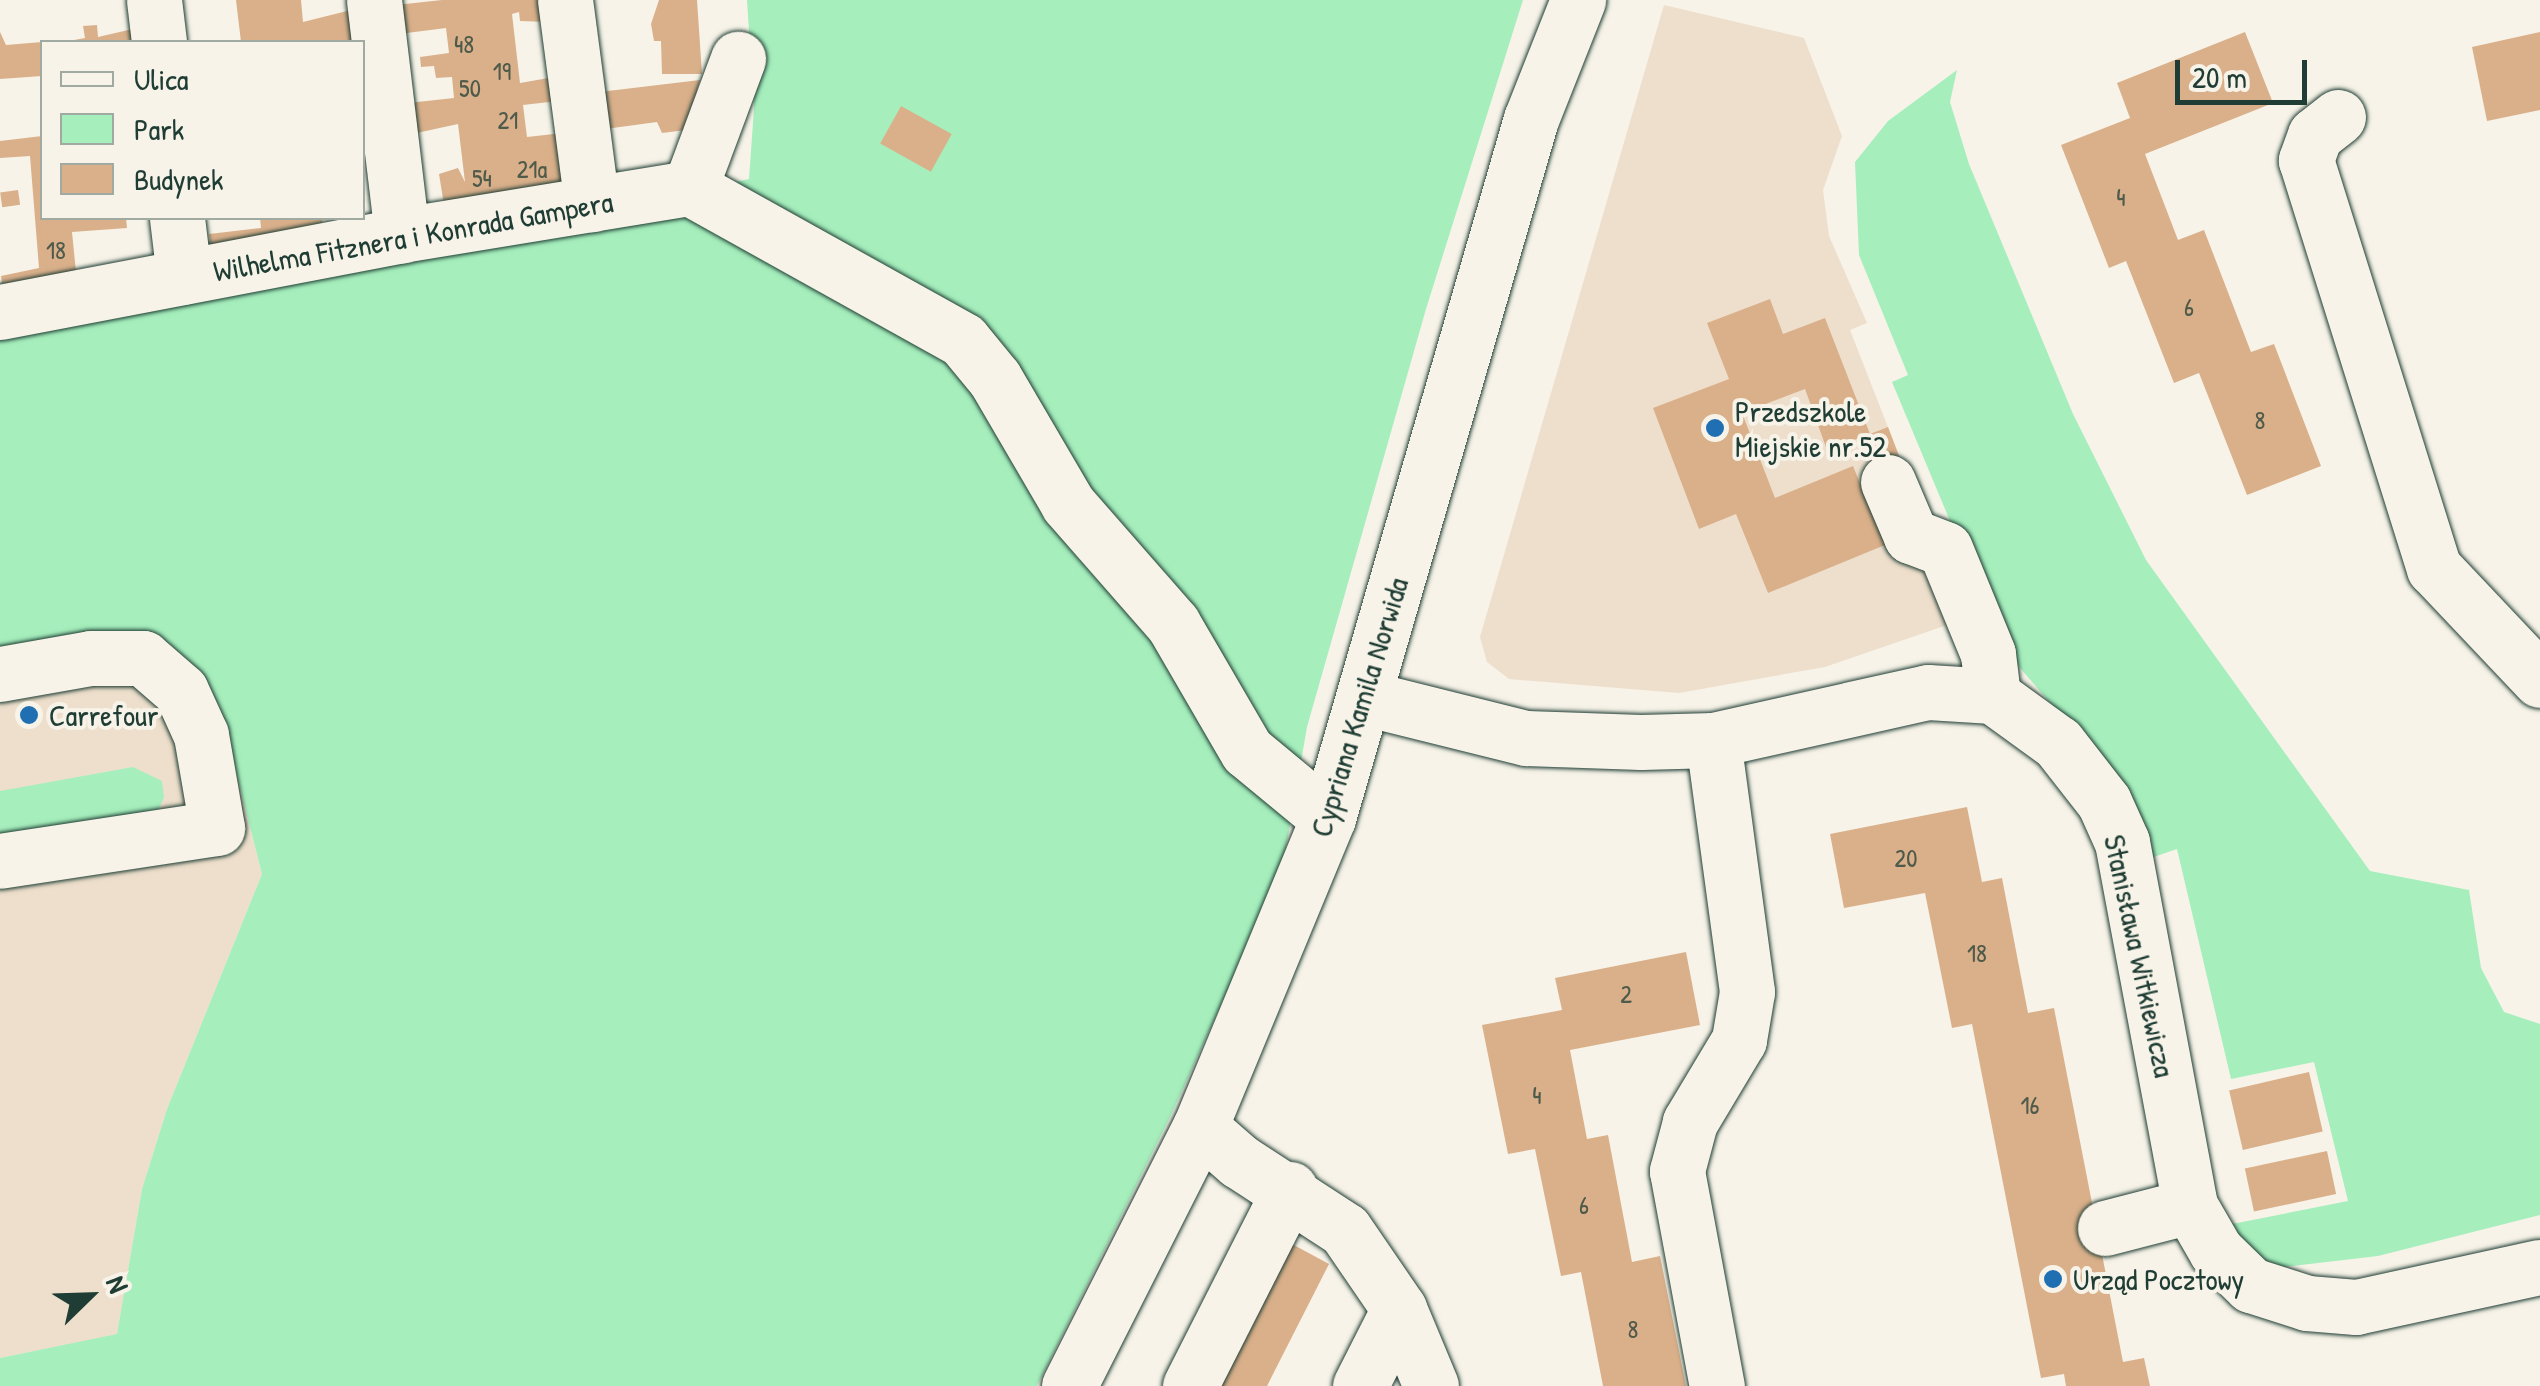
<!DOCTYPE html>
<meta charset="utf-8">
<style>
body{margin:0}
#map{position:relative;width:2540px;height:1386px;overflow:hidden;background:#f7f3e8;font-family:"Patrick Hand",sans-serif}
div>[style]{position:absolute}
[style*='--x']{left:calc(var(--x)*1px);top:calc(var(--y)*1px);width:calc(var(--w)*1px);rotate:calc(var(--a)*1deg)}
.built>*{inset:0;background:#eedfcc}
.green>*{inset:0;background:#a6efbd}
.building>*{inset:0;background:#dab08b;transform-origin:0 0}
.roads{filter:drop-shadow(0 0 2px #1f3d34) drop-shadow(0 0 2px #1f3d34)}
.minor>*{height:55px;margin:-27.5px;padding:0 27.5px;transform-origin:27.5px;border-radius:27.5px;background:#f7f3e8}
.dots>*{width:28px;height:28px;translate:-50% -50%;box-sizing:border-box;border:5px solid #f7f3e8;border-radius:50%}
span{translate:-50% -50%;white-space:nowrap;text-align:center;line-height:1.15;-webkit-text-stroke:8px #f7f3e8;paint-order:stroke}
.number-label{font-size:25px;color:#4e5a4a}
.number-label span{-webkit-text-stroke-width:0}
.street-label{font-size:30px;color:#1f3d34}
.poi-label{font-size:30px;color:#1f3d34}
.left{translate:0 -50%;text-align:left}
.legend{position:absolute;left:40px;top:40px;width:325px;height:180px;box-sizing:border-box;background:#f7f3e8;border:2px solid #a1aaa0;margin:0;padding:12px 18px;list-style:none;font-size:30px;color:#1f3d34}
.legend li{display:flex;align-items:center;gap:20px;height:50px}
.legend b{width:50px;border:2px solid #a1aaa0}
.north{position:absolute;left:40px;top:1246px;width:100px;height:100px;-webkit-text-stroke:8px #f7f3e8;paint-order:stroke;rotate:67deg;font-size:28px;font-weight:700;line-height:40px;text-align:center;color:#1f3d34}
.north::after{content:'';display:block;margin:auto;width:35px;height:45px;background:#1f3d34;clip-path:polygon(50% 0,100% 100%,50% 72%,0 100%)}
.scale{position:absolute;left:2175px;top:60px;width:132px;height:45px;box-sizing:border-box;border:5px solid #1f3d34;border-top:0;padding-left:12px;font-size:30px;line-height:35px;white-space:nowrap;color:#1f3d34;-webkit-text-stroke:8px #f7f3e8;paint-order:stroke}
</style>
<div id="map">
<div class="built">
<div style="clip-path:polygon(1664px 5px,1804px 38px,1842px 136px,1823px 190px,1829px 236px,1867px 323px,1850px 330px,1927px 527px,1950px 624px,1825px 667px,1679px 693px,1509px 679px,1487px 662px,1480px 637px)"></div>
<div style="clip-path:polygon(172px 649px,219px 705px,262px 874px,167px 1109px,142px 1189px,117px 1335px,0 1358px,0 657px)"></div>
</div>
<div class="green">
<div style="clip-path:polygon(747px 0,1523px 0,1426px 309px,1307px 727px,1282px 870px,1172px 1113px,1037px 1386px,0 1386px,0 1358px,117px 1334px,142px 1189px,167px 1109px,262px 874px,219px 705px,172px 649px,0 657px,0 338px,749px 179px,754px 108px)"></div>
<div style="clip-path:polygon(1957px 70px,1950px 102px,1969px 164px,2073px 414px,2146px 560px,2370px 871px,2469px 890px,2481px 968px,2504px 1012px,2540px 1024px,2540px 1215px,2378px 1256px,2275px 1268px,2233px 1241px,2227px 1225px,2348px 1201px,2314px 1062px,2231px 1079px,2177px 849px,2145px 860px,2081px 739px,2003px 648px,1892px 382px,1908px 375px,1859px 255px,1855px 162px,1888px 121px)"></div>
<div style="clip-path:polygon(133px 767px,162px 781px,164px 798px,157px 812px,0 845px,0 791px)"></div>
</div>
<div class="building">
<div style="clip-path:polygon(236px 0,301px 0,303px 22px,351px 10px,355px 42px,241px 42px)"></div>
<div style="clip-path:polygon(442px 0,546px 0,548px 22px,520px 21px,519px 12px,512px 14px,520px 83px,554px 77px,558px 101px,523px 105px,527px 137px,563px 133px,569px 182px,444px 205px,439px 174px,458px 168px,465px 182px,458px 124px,412px 134px,408px 103px,454px 98px,452px 77px,436px 78px,434px 66px,421px 67px,420px 57px,449px 53px,446px 28px,399px 34px,396px 5px)"></div>
<div style="clip-path:polygon(659px 0,697px 0,702px 74px,662px 74px,661px 41px,654px 41px,651px 24px)"></div>
<div style="clip-path:polygon(97px 25px,98px 37px,137px 28px,139px 42px,63px 42px,85px 38px,83px 26px)"></div>
<div style="clip-path:polygon(0 32px,6px 45px,42px 42px,42px 76px,0 79px)"></div>
<div style="clip-path:polygon(2245px 32px,2273px 103px,2145px 154px,2178px 240px,2204px 230px,2251px 352px,2274px 344px,2321px 466px,2247px 495px,2199px 373px,2174px 383px,2126px 261px,2109px 268px,2061px 145px,2130px 118px,2117px 83px)"></div>
<div style="clip-path:polygon(2540px 32px,2540px 110px,2487px 121px,2472px 47px)"></div>
<div style="clip-path:polygon(700px 80px,686px 130px,662px 133px,657px 122px,598px 130px,591px 93px)"></div>
<div style="left:901px;top:106px;width:58px;height:43px;rotate:29deg"></div>
<div style="clip-path:polygon(42px 136px,42px 218px,126px 218px,127px 228px,72px 232px,77px 282px,4px 297px,1px 276px,39px 268px,30px 156px,0 158px,0 141px)"></div>
<div style="left:18px;top:190px;width:15px;height:18px;rotate:82deg"></div>
<div style="clip-path:polygon(260px 218px,322px 218px,323px 231px,212px 255px,209px 234px,261px 228px)"></div>
<div style="clip-path:polygon(1770px 299px,1783px 334px,1825px 318px,1870px 434px,1888px 427px,1901px 461px,1882px 468px,1870px 434px,1827px 450px,1805px 389px,1742px 413px,1775px 498px,1853px 466px,1885px 545px,1768px 593px,1736px 514px,1699px 529px,1653px 408px,1729px 379px,1707px 323px)"></div>
<div style="clip-path:polygon(1967px 807px,1982px 882px,2002px 878px,2028px 1013px,2054px 1008px,2123px 1362px,2144px 1358px,2150px 1386px,2066px 1386px,2064px 1374px,2041px 1378px,1972px 1024px,1952px 1028px,1925px 893px,1844px 908px,1830px 834px)"></div>
<div style="clip-path:polygon(1686px 952px,1700px 1025px,1570px 1050px,1587px 1139px,1608px 1135px,1632px 1262px,1660px 1256px,1686px 1386px,1603px 1386px,1581px 1272px,1561px 1276px,1535px 1149px,1508px 1154px,1482px 1025px,1562px 1010px,1555px 978px)"></div>
<div style="left:2309px;top:1072px;width:61px;height:82px;rotate:77deg"></div>
<div style="left:2327px;top:1151px;width:44px;height:84px;rotate:78deg"></div>
<div style="clip-path:polygon(1292px 1244px,1329px 1264px,1267px 1386px,1221px 1386px)"></div>
</div>
<div class="roads">
<div class="minor">
<div style="--x:154;--y:0;--w:42;--a:83.2"></div>
<div style="--x:374;--y:0;--w:237;--a:83.2"></div>
<div style="--x:565;--y:0;--w:206;--a:82.5"></div>
<div style="--x:2338;--y:117;--w:29;--a:142"></div>
<div style="--x:2315;--y:135;--w:27;--a:110"></div>
<div style="--x:2306;--y:160;--w:428;--a:72.6"></div>
<div style="--x:2434;--y:568;--w:154;--a:46.6"></div>
<div style="--x:690;--y:188;--w:138;--a:-69.6"></div>
<div style="--x:177;--y:218;--w:59;--a:83.2"></div>
<div style="--x:0;--y:312;--w:409;--a:-10.8"></div>
<div style="--x:402;--y:235;--w:292;--a:-9.3"></div>
<div style="--x:690;--y:188;--w:312;--a:29.1"></div>
<div style="--x:963;--y:340;--w:50;--a:50.6"></div>
<div style="--x:995;--y:379;--w:145;--a:59.7"></div>
<div style="--x:1068;--y:504;--w:159;--a:48.8"></div>
<div style="--x:1173;--y:624;--w:147;--a:59.8"></div>
<div style="--x:1247;--y:751;--w:105;--a:39.6"></div>
<div style="--x:1888;--y:482;--w:59;--a:66.9"></div>
<div style="--x:1911;--y:536;--w:36;--a:21"></div>
<div style="--x:1945;--y:549;--w:113;--a:67.7"></div>
<div style="--x:1988;--y:654;--w:42;--a:83.2"></div>
<div style="--x:0;--y:674;--w:92;--a:-10"></div>
<div style="--x:91;--y:658;--w:52;--a:0"></div>
<div style="--x:143;--y:658;--w:50;--a:41"></div>
<div style="--x:181;--y:691;--w:48;--a:65.6"></div>
<div style="--x:201;--y:735;--w:94;--a:80.2"></div>
<div style="--x:217;--y:828;--w:219;--a:171.4"></div>
<div style="--x:1365;--y:698;--w:166;--a:14"></div>
<div style="--x:1526;--y:738;--w:115;--a:2"></div>
<div style="--x:1641;--y:742;--w:72;--a:-1.6"></div>
<div style="--x:1713;--y:740;--w:220;--a:-12.6"></div>
<div style="--x:1928;--y:692;--w:65;--a:3.5"></div>
<div style="--x:1993;--y:696;--w:80;--a:35.9"></div>
<div style="--x:2058;--y:743;--w:75;--a:52.1"></div>
<div style="--x:2104;--y:802;--w:44;--a:65.8"></div>
<div style="--x:2122;--y:842;--w:370;--a:79.4"></div>
<div style="--x:2190;--y:1206;--w:52;--a:60"></div>
<div style="--x:2216;--y:1251;--w:49;--a:44.2"></div>
<div style="--x:2251;--y:1285;--w:59;--a:17.8"></div>
<div style="--x:2307;--y:1303;--w:49;--a:4.7"></div>
<div style="--x:2356;--y:1307;--w:188;--a:-12.3"></div>
<div style="--x:1713;--y:740;--w:254;--a:82.3"></div>
<div style="--x:1747;--y:992;--w:49;--a:99.5"></div>
<div style="--x:1739;--y:1040;--w:96;--a:120.9"></div>
<div style="--x:1690;--y:1122;--w:51;--a:104.9"></div>
<div style="--x:1677;--y:1171;--w:219;--a:79.5"></div>
<div style="--x:1200;--y:1127;--w:52;--a:41.1"></div>
<div style="--x:1239;--y:1161;--w:126;--a:33.1"></div>
<div style="--x:1345;--y:1230;--w:96;--a:55.6"></div>
<div style="--x:1399;--y:1309;--w:83;--a:67.4"></div>
<div style="--x:2105;--y:1228;--w:88;--a:-14.5"></div>
<div style="--x:1069;--y:1386;--w:290;--a:-63.2"></div>
<div style="--x:1200;--y:1127;--w:334;--a:-67.5"></div>
<div style="--x:1328;--y:818;--w:728;--a:-73.81"></div>
<div style="--x:1531;--y:119;--w:128;--a:-68.4"></div>
<div style="--x:1190;--y:1386;--w:221;--a:-63.1"></div>
<div style="--x:1360;--y:1386;--w:86;--a:-63.1"></div>
</div>
</div>
<div class="dots">
<div style="left:1715px;top:428px;background:#1f6fb2"></div>
<div style="left:29px;top:715px;background:#1f6fb2"></div>
<div style="left:2053px;top:1279px;background:#1f6fb2"></div>
</div>
<div class="number-label">
<span style="left:464px;top:44px">48</span>
<span style="left:502px;top:71px">19</span>
<span style="left:470px;top:88px">50</span>
<span style="left:508px;top:120px">21</span>
<span style="left:532px;top:169px">21a</span>
<span style="left:482px;top:178px">54</span>
<span style="left:2121px;top:197px">4</span>
<span style="left:56px;top:250px">18</span>
<span style="left:2189px;top:307px">6</span>
<span style="left:2260px;top:420px">8</span>
<span style="left:1906px;top:858px">20</span>
<span style="left:1977px;top:953px">18</span>
<span style="left:1626px;top:994px">2</span>
<span style="left:1537px;top:1095px">4</span>
<span style="left:2030px;top:1105px">16</span>
<span style="left:1584px;top:1205px">6</span>
<span style="left:1633px;top:1329px">8</span>
</div>
<div class="street-label">
<span style="left:413px;top:236px;rotate:-10deg">Wilhelma Fitznera i Konrada Gampera</span>
<span style="left:1359px;top:707px;rotate:-73deg">Cypriana Kamila Norwida</span>
<span style="left:2140px;top:956px;rotate:78deg">Stanisława Witkiewicza</span>
</div>
<div class="poi-label">
<span class="left" style="left:1735px;top:428px">Przedszkole<br>Miejskie nr.52</span>
<span class="left" style="left:49px;top:715px">Carrefour</span>
<span class="left" style="left:2073px;top:1279px">Urząd Pocztowy</span>
</div>
<ul class="legend">
<li><b style="height:12px;background:#f7f3e8"></b>Ulica</li>
<li><b style="height:28px;background:#a6efbd"></b>Park</li>
<li><b style="height:28px;background:#dab08b"></b>Budynek</li>
</ul>
<div class="north">N</div>
<div class="scale">20 m</div>
</div>
